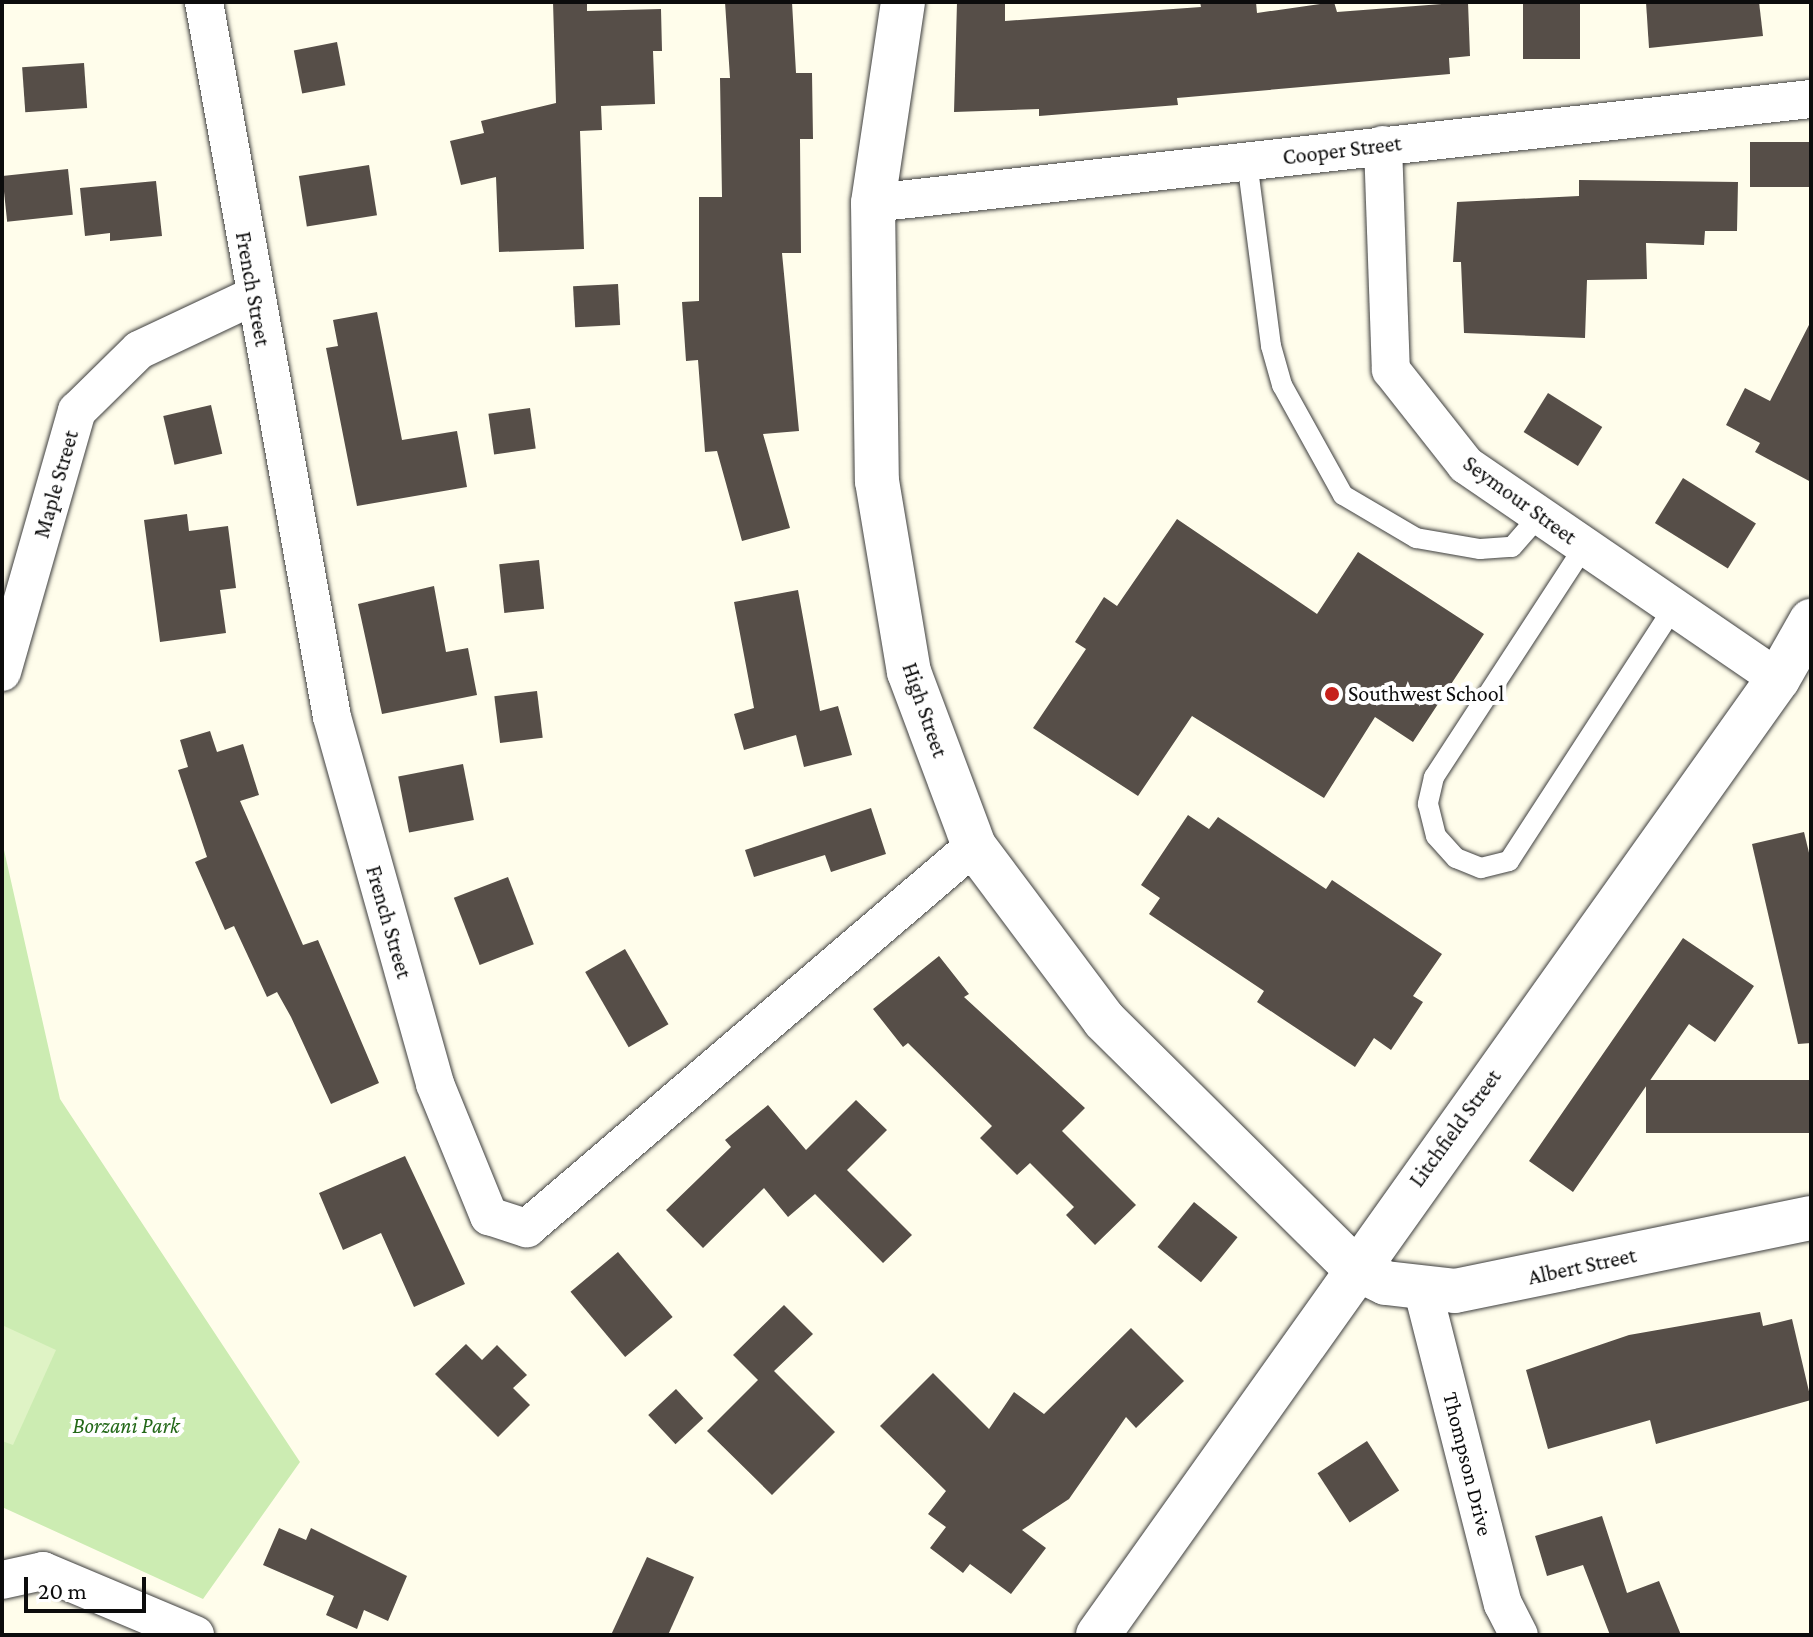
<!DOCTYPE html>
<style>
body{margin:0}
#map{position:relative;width:1813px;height:1637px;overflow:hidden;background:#fffdeb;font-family:"Crimson Pro",serif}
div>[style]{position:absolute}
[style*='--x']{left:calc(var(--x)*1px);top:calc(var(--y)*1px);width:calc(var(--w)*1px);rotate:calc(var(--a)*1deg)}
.green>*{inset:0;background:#ccecb2}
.pitch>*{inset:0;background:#dff3c5}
.building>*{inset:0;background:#564e48;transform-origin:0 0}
.roads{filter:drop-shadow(0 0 2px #3f3f3f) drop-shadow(0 0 2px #3f3f3f)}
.service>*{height:20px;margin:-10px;padding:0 10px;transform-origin:10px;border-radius:10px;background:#fff}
.minor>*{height:38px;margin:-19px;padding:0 19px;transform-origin:19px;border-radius:19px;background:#fff}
.tertiary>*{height:44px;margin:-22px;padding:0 22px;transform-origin:22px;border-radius:22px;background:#fff}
.dots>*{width:22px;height:22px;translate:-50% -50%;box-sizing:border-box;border:4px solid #fff;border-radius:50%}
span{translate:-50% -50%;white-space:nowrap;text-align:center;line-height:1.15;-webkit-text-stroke:8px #fff;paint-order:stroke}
.street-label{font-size:22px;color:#0c0c0c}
.poi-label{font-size:22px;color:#0c0c0c}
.left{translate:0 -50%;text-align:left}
.park-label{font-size:22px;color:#236818;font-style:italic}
.frame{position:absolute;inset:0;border:4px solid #0c0c0c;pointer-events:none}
.scale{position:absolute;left:24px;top:1577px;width:122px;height:36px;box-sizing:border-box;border:4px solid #0c0c0c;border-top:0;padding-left:10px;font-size:24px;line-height:28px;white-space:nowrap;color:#0c0c0c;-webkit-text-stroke:6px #fff;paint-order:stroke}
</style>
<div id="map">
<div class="green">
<div style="clip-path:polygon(2px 841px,60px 1099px,300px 1462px,203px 1599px,2px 1507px)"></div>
</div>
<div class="pitch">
<div style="clip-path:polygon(2px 1325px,56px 1350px,13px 1445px,2px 1441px)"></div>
</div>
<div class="building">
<div style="clip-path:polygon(553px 2px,587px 2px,587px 11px,661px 9px,662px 51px,653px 51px,655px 104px,601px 106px,602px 130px,580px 131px,584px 249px,499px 252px,496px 177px,461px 185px,450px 141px,484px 133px,481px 121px,556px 103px)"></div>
<div style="clip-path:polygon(725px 2px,792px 2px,796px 73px,812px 73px,813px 139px,800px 139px,801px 253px,782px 253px,799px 431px,763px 434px,790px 528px,742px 541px,717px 451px,705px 452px,698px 360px,686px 361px,682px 302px,699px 301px,699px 197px,722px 197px,720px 78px,730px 78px)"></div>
<div style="clip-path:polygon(957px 2px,1005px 2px,1005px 21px,1201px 7px,1200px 2px,1256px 2px,1257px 13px,1334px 2px,1337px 12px,1468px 2px,1470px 56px,1449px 58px,1450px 74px,1177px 98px,1178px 105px,1039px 116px,1039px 109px,954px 112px)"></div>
<div style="left:1523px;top:2px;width:57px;height:57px"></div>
<div style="clip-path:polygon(1646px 2px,1759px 2px,1763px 36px,1649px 48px)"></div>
<div style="left:337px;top:42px;width:44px;height:44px;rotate:79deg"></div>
<div style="left:84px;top:63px;width:45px;height:62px;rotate:86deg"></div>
<div style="left:1811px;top:142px;width:45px;height:61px;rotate:90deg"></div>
<div style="left:369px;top:165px;width:51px;height:71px;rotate:81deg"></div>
<div style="left:68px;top:169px;width:46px;height:66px;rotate:84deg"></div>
<div style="clip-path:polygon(1579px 180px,1738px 182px,1737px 231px,1705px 231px,1704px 245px,1646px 243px,1647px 279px,1587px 280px,1585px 338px,1464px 333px,1461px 262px,1453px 262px,1457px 202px,1579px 196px)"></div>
<div style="clip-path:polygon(156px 181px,162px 236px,110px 241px,110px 233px,85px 236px,80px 188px)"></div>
<div style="left:618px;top:284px;width:41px;height:45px;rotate:87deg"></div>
<div style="clip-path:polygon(377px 312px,402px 440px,457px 431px,467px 487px,357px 506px,326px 348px,338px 346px,333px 320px)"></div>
<div style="clip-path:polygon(1811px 321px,1811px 482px,1755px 452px,1760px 443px,1726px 425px,1745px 388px,1770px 401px)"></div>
<div style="left:1548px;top:393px;width:64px;height:46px;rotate:32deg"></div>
<div style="left:211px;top:405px;width:50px;height:49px;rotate:77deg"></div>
<div style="left:530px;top:408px;width:41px;height:42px;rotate:82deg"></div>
<div style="left:1683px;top:478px;width:86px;height:53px;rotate:32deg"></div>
<div style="clip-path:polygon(187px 514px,189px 531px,228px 526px,236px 588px,220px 590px,226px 633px,160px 642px,144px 520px)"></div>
<div style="clip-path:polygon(1177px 519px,1317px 614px,1358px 552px,1484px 634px,1413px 742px,1375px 717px,1324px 798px,1192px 716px,1138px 796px,1033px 728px,1086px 649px,1075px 642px,1104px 597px,1117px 606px)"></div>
<div style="left:539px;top:560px;width:49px;height:40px;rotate:84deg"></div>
<div style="clip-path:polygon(434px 586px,446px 652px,468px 648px,477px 695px,382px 714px,358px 604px)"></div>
<div style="clip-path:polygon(798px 590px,820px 711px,838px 706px,852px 755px,804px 767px,796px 735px,744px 750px,734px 714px,754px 708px,734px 602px)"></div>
<div style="left:537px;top:691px;width:47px;height:43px;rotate:83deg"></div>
<div style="clip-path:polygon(210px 731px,217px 752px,243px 744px,259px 795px,240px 801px,303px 945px,318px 940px,379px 1083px,331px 1104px,291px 1017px,277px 992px,267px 997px,234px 926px,225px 930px,195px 862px,207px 857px,178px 770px,188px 767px,180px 740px)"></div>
<div style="left:463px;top:764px;width:57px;height:66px;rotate:79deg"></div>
<div style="clip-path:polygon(871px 808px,886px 854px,831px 872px,825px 855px,754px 877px,745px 850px)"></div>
<div style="clip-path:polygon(1188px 815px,1209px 829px,1218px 817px,1326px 889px,1332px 880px,1442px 954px,1413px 996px,1423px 1002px,1391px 1050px,1374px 1038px,1355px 1067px,1257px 1002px,1264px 991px,1149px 914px,1160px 898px,1141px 885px)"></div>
<div style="clip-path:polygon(1804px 832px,1811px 861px,1811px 1043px,1798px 1044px,1752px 844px)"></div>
<div style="left:508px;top:877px;width:72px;height:58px;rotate:69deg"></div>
<div style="clip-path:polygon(1683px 938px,1754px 986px,1715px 1042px,1689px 1024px,1573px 1192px,1529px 1161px)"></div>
<div style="left:625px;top:949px;width:87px;height:46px;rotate:60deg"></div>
<div style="clip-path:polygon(939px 956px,969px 994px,964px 997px,1085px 1108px,1062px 1131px,1136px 1205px,1095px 1245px,1066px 1215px,1074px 1207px,1030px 1163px,1017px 1175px,980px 1138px,992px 1126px,908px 1043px,903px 1047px,873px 1009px)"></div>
<div style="left:1811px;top:1080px;width:53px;height:165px;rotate:90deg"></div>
<div style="clip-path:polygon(856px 1100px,887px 1130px,847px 1170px,912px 1235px,883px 1263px,815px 1194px,788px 1217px,764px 1188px,703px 1248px,666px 1210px,731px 1147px,725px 1140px,768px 1105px,806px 1150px)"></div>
<div style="clip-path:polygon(405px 1156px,465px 1284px,414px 1307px,381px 1233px,343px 1250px,319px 1193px)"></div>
<div style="left:1194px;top:1202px;width:56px;height:58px;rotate:39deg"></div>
<div style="left:618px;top:1252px;width:85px;height:62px;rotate:50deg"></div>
<div style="clip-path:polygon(784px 1305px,813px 1334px,774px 1371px,835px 1432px,772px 1495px,707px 1431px,758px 1380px,733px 1355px)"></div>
<div style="clip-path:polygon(1760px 1312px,1763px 1326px,1792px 1319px,1811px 1400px,1656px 1444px,1650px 1420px,1548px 1449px,1526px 1370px,1629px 1335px)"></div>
<div style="clip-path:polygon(1131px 1328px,1184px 1381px,1136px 1428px,1126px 1417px,1069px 1499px,1022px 1530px,1046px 1548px,1011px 1594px,970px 1564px,963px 1573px,930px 1548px,946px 1527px,928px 1514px,946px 1491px,880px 1426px,933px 1373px,989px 1429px,1014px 1392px,1044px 1414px)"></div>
<div style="clip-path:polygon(466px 1344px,482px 1360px,497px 1345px,527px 1375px,513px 1388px,530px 1405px,498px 1437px,435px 1374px)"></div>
<div style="left:676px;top:1389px;width:40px;height:38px;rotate:47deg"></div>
<div style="left:1367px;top:1441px;width:59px;height:59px;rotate:57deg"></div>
<div style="clip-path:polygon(1602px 1516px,1627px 1593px,1659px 1581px,1681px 1635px,1610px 1635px,1583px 1565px,1547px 1576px,1535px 1536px)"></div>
<div style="clip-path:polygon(279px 1528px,306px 1540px,311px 1528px,407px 1576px,388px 1621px,364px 1610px,357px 1629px,326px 1615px,334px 1596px,263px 1565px)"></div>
<div style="clip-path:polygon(647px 1557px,694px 1577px,668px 1635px,611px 1635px)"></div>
</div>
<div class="roads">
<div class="service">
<div style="--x:1247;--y:161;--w:187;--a:82.6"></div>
<div style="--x:1271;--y:346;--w:41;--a:74.2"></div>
<div style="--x:1282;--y:385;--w:126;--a:61"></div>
<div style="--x:1343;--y:495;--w:85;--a:30.5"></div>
<div style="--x:1416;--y:538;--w:65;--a:9.8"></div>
<div style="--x:1480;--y:549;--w:32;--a:-4"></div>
<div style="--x:1512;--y:547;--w:41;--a:-48.9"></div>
<div style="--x:1584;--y:547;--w:275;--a:123.1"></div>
<div style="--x:1434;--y:777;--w:28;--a:103"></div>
<div style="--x:1428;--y:804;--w:33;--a:76"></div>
<div style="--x:1436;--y:836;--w:30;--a:48"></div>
<div style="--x:1456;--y:858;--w:27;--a:22"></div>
<div style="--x:1481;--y:868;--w:29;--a:-14"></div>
<div style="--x:1509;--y:861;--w:302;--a:-57"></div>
</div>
<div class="minor">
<div style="--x:204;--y:2;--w:726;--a:79.85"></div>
<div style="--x:332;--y:717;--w:381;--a:74.3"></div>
<div style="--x:435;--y:1084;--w:143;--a:67.8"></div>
<div style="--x:489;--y:1216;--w:40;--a:18"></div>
<div style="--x:527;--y:1228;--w:588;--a:-40.52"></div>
<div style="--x:1383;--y:145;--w:225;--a:88"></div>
<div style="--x:1391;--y:370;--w:121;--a:51.7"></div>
<div style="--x:1466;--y:465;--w:378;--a:34.4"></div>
<div style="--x:873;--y:203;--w:944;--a:-6.33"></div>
<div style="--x:2;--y:672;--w:272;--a:-74"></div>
<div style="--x:77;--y:411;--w:87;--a:-44.5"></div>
<div style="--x:139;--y:350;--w:127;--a:-25.2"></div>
<div style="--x:1423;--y:1291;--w:323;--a:75.7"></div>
<div style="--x:1503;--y:1604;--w:35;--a:63"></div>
<div style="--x:2;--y:1580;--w:42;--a:-12.4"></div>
<div style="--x:43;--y:1571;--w:165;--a:22.8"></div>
</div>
<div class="tertiary">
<div style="--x:903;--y:2;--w:203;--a:98.5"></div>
<div style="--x:873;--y:203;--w:278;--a:89.2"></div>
<div style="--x:877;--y:481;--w:194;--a:80.5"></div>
<div style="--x:909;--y:672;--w:186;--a:69.5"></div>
<div style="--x:974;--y:846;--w:217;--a:53.2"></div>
<div style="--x:1104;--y:1020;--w:353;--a:44.7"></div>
<div style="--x:1355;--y:1268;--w:34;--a:26"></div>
<div style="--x:1386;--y:1283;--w:69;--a:6.6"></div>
<div style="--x:1455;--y:1291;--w:363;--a:-11.6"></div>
<div style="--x:1098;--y:1635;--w:1173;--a:-54.58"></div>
<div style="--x:1778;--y:679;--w:67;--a:-60.4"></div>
</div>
</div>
<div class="dots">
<div style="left:1332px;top:694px;background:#c6201b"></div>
</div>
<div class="street-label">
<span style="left:1342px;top:150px;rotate:-7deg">Cooper Street</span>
<span style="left:253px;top:289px;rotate:80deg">French Street</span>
<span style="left:56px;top:484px;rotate:-74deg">Maple Street</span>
<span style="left:1520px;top:500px;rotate:36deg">Seymour Street</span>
<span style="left:925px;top:710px;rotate:71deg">High Street</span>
<span style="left:389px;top:922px;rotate:74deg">French Street</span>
<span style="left:1455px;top:1128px;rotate:-54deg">Litchfield Street</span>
<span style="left:1582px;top:1266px;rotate:-12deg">Albert Street</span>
<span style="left:1468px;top:1464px;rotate:76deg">Thompson Drive</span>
</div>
<div class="poi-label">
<span class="left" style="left:1348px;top:694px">Southwest School</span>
</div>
<div class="park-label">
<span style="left:126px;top:1426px">Borzani Park</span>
</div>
<div class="frame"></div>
<div class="scale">20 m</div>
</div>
